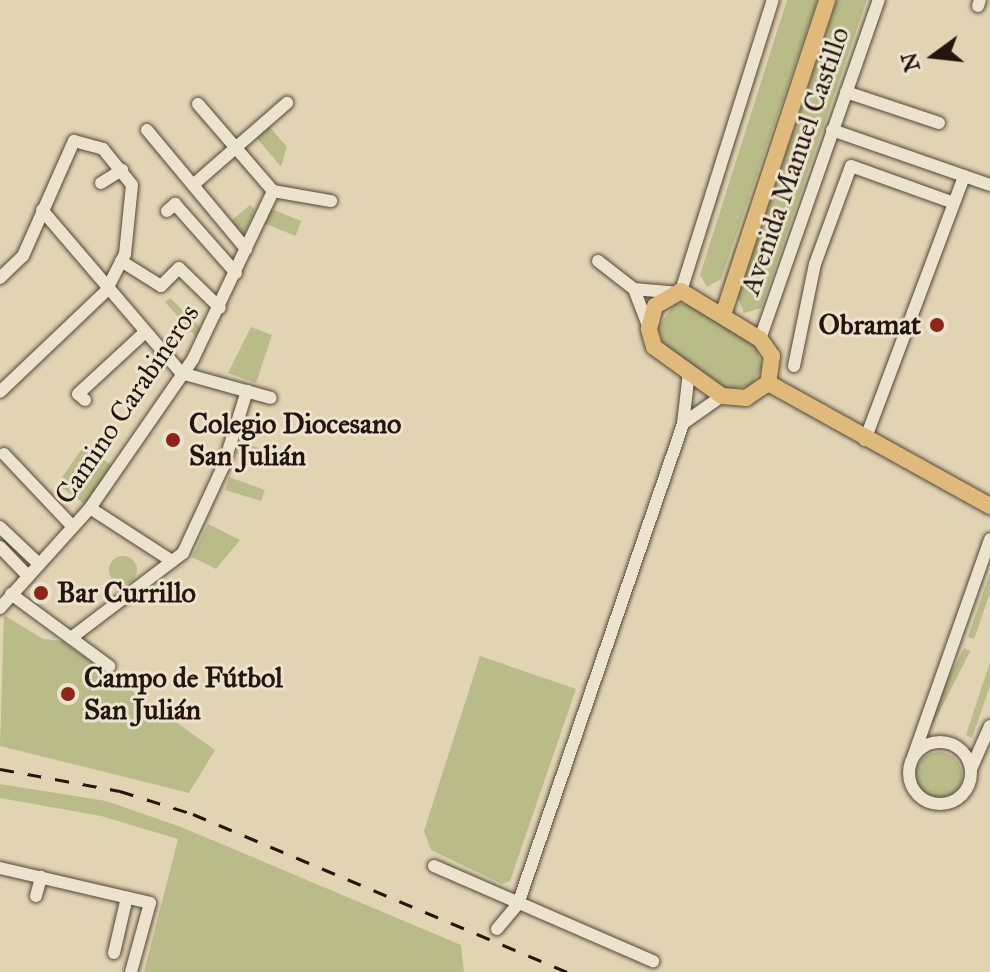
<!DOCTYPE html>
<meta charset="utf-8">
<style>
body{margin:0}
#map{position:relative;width:990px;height:972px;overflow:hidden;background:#e1d4b3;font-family:"IM FELL Great Primer",serif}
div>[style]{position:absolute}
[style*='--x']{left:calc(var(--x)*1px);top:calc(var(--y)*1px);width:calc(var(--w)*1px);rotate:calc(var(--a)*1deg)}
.green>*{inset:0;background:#b9bb88;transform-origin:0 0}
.round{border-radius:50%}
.roads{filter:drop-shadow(0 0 2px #534638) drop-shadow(0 0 2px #534638)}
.minor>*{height:12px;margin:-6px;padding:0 6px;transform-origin:6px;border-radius:6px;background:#ece3ce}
.minor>.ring{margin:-6px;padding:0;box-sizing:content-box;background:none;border:12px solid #ece3ce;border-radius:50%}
.major>*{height:16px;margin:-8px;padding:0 8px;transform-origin:8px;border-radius:8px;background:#e0ba7a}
.rail>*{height:3px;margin-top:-1.5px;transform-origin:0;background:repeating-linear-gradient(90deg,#24160f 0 14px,transparent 0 28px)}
.dots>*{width:22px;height:22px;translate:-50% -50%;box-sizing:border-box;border:4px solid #ece3ce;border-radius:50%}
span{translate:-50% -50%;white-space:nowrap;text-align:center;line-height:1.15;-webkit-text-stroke:6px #ece3ce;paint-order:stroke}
.street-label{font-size:28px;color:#24160f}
.poi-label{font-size:28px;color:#24160f;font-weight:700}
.right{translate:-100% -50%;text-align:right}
.left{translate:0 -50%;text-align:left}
.north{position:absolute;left:894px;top:16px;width:80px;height:80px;-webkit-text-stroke:6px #ece3ce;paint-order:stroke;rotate:255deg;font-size:22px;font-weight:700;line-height:32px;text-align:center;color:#24160f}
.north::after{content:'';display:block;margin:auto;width:28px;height:36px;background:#24160f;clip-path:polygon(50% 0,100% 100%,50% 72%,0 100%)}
</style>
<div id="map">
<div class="green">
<div style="clip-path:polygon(787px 0,817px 0,721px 279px,707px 287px,700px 275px)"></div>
<div style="clip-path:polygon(837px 0,867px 0,761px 308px,744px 313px,738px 297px)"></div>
<div style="clip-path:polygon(268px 125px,287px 147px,281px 167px,255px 136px)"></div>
<div style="clip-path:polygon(250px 205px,255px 210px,243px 235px,231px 221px)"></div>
<div style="left:269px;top:208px;width:35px;height:16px;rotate:22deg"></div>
<div style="clip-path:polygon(170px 298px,202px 329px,197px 338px,165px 302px)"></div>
<div style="clip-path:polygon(674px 304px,694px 304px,756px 347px,762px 367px,751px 386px,723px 389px,664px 346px,658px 328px)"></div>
<div style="clip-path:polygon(251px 327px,272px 335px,256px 383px,228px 373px)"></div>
<div style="clip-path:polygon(242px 442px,271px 452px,270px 465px,237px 454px)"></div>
<div style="left:84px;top:446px;width:35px;height:47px;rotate:35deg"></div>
<div style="clip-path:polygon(229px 477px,265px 490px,261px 501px,225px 490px)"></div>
<div style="clip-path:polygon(208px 524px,240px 540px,216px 569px,192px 557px)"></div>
<div class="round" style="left:109px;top:556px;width:28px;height:28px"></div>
<div style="clip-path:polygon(990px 573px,990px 593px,974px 639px,968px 637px)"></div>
<div style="clip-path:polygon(4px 615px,43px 639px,62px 641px,215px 750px,189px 793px,0 746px)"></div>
<div style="left:964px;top:648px;width:7px;height:81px;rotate:27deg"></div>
<div style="clip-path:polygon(480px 656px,576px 689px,510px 881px,502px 884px,431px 850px,424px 831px)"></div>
<div style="clip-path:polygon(990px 662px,990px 686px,972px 738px,966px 735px)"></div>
<div class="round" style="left:916px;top:752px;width:46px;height:46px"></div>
<div style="clip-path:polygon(0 784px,106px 801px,181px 827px,461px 945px,464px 972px,144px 972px,178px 839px,101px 816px,0 798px)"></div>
</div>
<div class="roads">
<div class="minor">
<div style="--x:978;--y:6;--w:6;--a:-72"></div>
<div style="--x:846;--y:92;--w:98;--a:18.4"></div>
<div style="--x:198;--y:104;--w:115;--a:49.2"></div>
<div style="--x:147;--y:130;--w:155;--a:50.2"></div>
<div style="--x:832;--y:130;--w:167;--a:19.2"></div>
<div style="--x:101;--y:183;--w:25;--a:-32"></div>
<div style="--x:193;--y:185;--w:125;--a:-41.1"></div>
<div style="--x:42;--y:210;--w:214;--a:49.5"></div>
<div style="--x:167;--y:211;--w:11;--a:-41"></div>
<div style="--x:175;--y:204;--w:92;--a:48.5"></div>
<div style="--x:121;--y:261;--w:47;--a:32"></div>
<div style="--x:161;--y:286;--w:25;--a:-45"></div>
<div style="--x:179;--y:268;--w:57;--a:44.3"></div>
<div style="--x:598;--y:261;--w:46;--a:37.9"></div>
<div style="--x:634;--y:289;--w:39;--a:69"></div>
<div style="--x:0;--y:278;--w:32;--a:-44"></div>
<div style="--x:23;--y:256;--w:126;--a:-66.1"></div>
<div style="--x:74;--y:141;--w:30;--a:15"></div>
<div style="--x:103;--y:149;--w:46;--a:51.1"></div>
<div style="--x:132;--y:185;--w:69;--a:95.8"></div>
<div style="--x:125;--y:254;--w:42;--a:117.2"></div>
<div style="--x:106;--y:291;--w:146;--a:136.4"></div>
<div style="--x:634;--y:289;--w:37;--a:5"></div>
<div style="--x:681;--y:291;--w:305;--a:-72.5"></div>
<div style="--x:760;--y:339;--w:359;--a:-70.7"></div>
<div style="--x:794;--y:366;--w:104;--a:-78.4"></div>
<div style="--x:815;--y:264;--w:104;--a:-69.8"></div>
<div style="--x:851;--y:166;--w:109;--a:19.8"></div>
<div style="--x:181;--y:373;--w:93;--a:15.5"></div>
<div style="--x:85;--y:400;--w:9;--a:-139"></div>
<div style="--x:78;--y:394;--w:90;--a:-42.7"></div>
<div style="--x:685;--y:422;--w:45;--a:-35.1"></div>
<div style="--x:865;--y:440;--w:282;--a:-69.4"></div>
<div style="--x:4;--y:454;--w:100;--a:46.6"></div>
<div style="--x:90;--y:508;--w:98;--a:32.9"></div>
<div style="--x:0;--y:527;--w:52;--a:43.5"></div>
<div style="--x:0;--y:547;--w:39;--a:46"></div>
<div style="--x:11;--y:594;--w:122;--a:36.3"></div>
<div style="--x:0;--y:608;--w:135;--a:-48"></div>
<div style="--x:90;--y:508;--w:181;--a:-55.3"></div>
<div style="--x:193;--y:359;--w:186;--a:-64.5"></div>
<div style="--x:273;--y:191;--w:59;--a:9.8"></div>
<div style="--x:71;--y:638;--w:141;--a:-37.2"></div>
<div style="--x:183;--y:553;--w:95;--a:-65.1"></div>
<div style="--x:223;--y:467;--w:80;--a:-72.5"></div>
<div class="ring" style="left:909px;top:742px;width:50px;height:50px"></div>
<div style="--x:913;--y:757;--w:231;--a:-70.5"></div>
<div style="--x:971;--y:769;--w:47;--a:-66.2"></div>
<div style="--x:434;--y:866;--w:239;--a:23.5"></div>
<div style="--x:0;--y:868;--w:154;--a:13.1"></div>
<div style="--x:150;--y:903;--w:72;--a:105.4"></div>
<div style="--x:36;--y:896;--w:20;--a:-75"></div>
<div style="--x:497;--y:929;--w:33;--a:-50"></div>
<div style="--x:518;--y:904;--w:508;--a:-71.03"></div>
<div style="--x:683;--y:424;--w:52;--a:-83.4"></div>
<div style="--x:114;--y:953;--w:57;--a:-76.9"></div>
</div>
<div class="major">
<div style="--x:681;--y:291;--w:92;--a:31.3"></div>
<div style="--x:760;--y:339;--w:21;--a:55"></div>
<div style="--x:772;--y:356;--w:27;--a:98"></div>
<div style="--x:768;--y:383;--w:27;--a:146"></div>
<div style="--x:746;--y:398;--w:24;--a:-175"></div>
<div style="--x:722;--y:396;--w:84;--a:-144.2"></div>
<div style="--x:654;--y:347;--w:19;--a:-106"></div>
<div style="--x:649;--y:329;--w:24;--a:-75"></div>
<div style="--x:655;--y:306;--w:30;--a:-30"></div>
<div style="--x:724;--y:312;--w:329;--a:-71.7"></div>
<div style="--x:768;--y:383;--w:254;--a:29"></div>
</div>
</div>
<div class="rail">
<div style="--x:0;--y:769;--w:122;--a:10.4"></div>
<div style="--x:120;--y:791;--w:77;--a:17.5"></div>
<div style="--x:193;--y:814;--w:406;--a:22.9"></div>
</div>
<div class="dots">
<div style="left:937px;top:325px;background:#8f2418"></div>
<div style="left:173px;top:440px;background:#8f2418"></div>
<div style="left:41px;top:593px;background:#8f2418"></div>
<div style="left:68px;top:694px;background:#8f2418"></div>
</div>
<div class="street-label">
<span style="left:795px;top:161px;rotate:-71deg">Avenida Manuel Castillo</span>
<span style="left:127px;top:404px;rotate:-56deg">Camino Carabineros</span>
</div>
<div class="poi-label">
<span class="right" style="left:921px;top:325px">Obramat</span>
<span class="left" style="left:189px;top:440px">Colegio Diocesano<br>San Julián</span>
<span class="left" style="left:57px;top:593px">Bar Currillo</span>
<span class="left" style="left:84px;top:694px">Campo de Fútbol<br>San Julián</span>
</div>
<div class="north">N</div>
</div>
